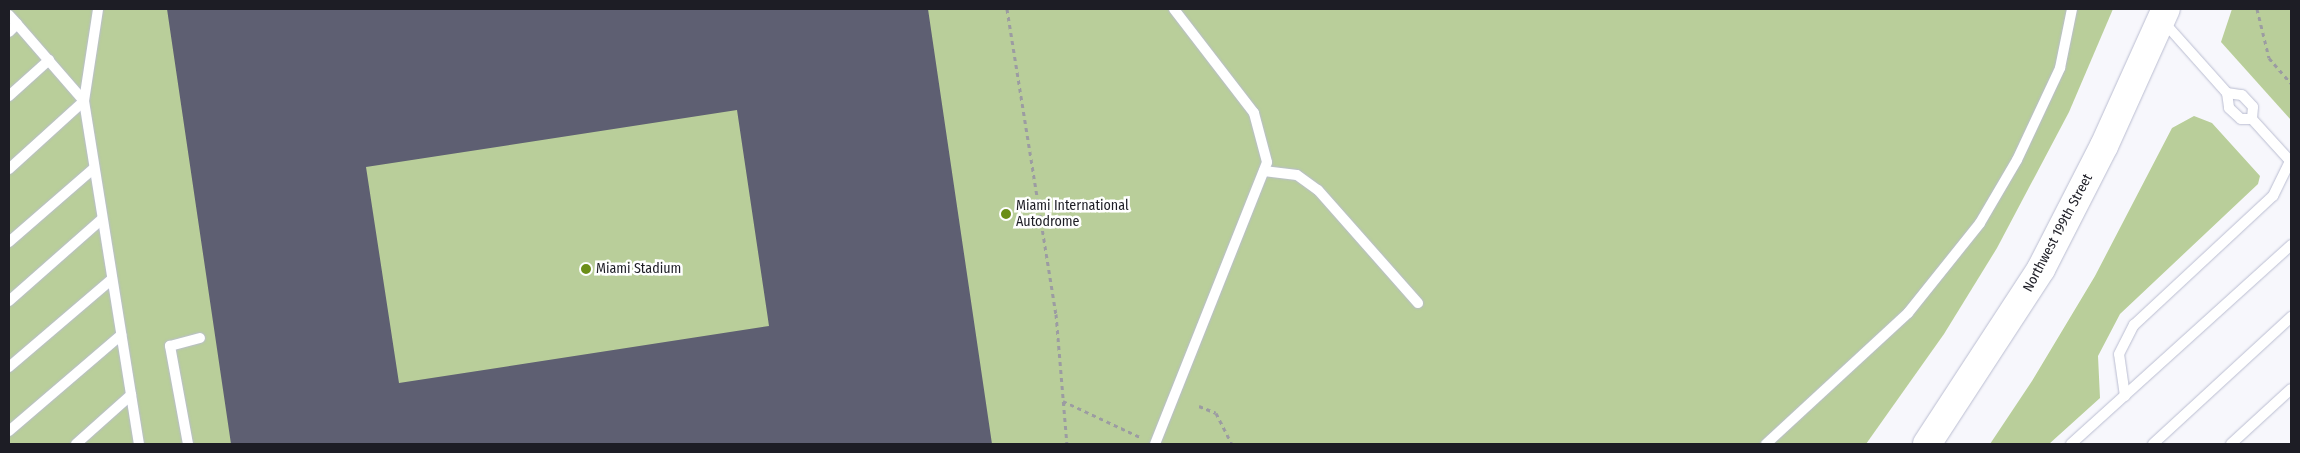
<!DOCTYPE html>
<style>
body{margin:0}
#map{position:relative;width:2300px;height:453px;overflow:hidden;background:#f7f7fc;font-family:"Fira Sans Condensed",sans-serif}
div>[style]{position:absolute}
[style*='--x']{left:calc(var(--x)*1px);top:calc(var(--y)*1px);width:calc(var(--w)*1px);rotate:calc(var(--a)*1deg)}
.green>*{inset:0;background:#b9ce9a}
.building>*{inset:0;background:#5e5f72}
.path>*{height:3px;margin-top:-1.5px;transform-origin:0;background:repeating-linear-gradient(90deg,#9c9ca2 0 4px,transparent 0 8px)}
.roads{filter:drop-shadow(0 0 1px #babdd1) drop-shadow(0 0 1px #babdd1)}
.lane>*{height:10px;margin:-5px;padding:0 5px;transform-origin:5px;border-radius:5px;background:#fff}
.primary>*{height:28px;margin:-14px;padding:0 14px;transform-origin:14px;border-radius:14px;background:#fff}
.dots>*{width:14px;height:14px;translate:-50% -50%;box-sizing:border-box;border:2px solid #fff;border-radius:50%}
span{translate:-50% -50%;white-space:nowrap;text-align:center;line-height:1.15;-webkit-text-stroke:5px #fff;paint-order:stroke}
.poi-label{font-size:14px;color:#1d1d25}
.left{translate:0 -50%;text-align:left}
.street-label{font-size:14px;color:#1d1d25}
.frame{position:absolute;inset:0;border:10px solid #1d1d25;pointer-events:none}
</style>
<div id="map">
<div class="green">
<div style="clip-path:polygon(9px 9px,2113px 9px,2069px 112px,1997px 248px,1944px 334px,1866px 444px,9px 444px)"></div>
<div style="clip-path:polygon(2232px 9px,2291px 9px,2291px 120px,2221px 42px)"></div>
<div style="clip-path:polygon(2194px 116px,2212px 123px,2260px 176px,2258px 184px,2120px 314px,2098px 356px,2100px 398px,2049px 444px,1990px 444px,2032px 381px,2095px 276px,2172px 128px)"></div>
</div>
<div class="building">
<div style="clip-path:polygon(evenodd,167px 9px,928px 9px,992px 444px,231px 444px,167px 9px,737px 110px,769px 326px,399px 383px,366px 167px,737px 110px)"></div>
</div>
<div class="path">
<div style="--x:1007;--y:9;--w:309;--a:80.9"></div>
<div style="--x:1056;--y:314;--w:130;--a:85.2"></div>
<div style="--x:2257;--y:9;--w:50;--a:76.2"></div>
<div style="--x:2269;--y:58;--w:33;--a:49"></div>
<div style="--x:1063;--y:401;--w:87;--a:25.1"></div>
<div style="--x:1199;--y:406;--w:18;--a:22"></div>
<div style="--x:1216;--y:413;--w:35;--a:63"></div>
</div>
<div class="roads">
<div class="lane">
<div style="--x:9;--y:15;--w:12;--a:48"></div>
<div style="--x:2162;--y:20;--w:98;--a:48.3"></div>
<div style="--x:2227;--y:93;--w:15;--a:82"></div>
<div style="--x:2229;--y:108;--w:16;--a:43"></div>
<div style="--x:2241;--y:119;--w:11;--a:0"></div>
<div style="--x:9;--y:32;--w:11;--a:-45"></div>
<div style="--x:17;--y:24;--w:102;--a:49"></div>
<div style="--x:2227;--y:93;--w:15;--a:8"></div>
<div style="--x:2242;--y:95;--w:16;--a:47"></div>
<div style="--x:2253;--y:107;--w:12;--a:95"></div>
<div style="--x:2252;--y:119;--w:58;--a:47.8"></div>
<div style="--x:9;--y:96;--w:54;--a:-42"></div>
<div style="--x:84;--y:101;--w:93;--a:-81.3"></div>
<div style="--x:9;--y:169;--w:101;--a:-42.2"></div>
<div style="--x:84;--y:101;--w:347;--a:80.9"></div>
<div style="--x:1264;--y:171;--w:33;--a:7"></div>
<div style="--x:1297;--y:175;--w:26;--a:36"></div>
<div style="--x:1318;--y:190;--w:151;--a:48.5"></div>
<div style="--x:9;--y:242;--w:111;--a:-41"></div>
<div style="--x:9;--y:301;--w:124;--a:-41.4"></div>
<div style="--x:9;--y:367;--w:135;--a:-40.5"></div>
<div style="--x:2125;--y:396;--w:42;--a:-98.1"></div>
<div style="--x:2119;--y:354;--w:33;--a:-63"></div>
<div style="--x:2134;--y:325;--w:190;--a:-42.9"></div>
<div style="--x:2273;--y:196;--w:39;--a:-64"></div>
<div style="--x:9;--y:431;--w:148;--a:-40.6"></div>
<div style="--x:76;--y:444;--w:74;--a:-41.7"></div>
<div style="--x:188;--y:444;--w:100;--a:-100.4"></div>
<div style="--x:170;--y:346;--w:31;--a:-15"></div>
<div style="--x:1155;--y:444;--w:303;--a:-68.3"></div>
<div style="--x:1267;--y:162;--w:51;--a:-104.9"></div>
<div style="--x:1254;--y:113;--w:131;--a:-127.6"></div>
<div style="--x:1766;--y:444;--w:193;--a:-42.7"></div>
<div style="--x:1908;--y:313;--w:115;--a:-51.3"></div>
<div style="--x:1980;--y:223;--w:73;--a:-59.6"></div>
<div style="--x:2017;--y:160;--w:102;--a:-64.9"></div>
<div style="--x:2060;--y:68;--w:60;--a:-78.5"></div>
<div style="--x:2071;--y:444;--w:297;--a:-42.1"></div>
<div style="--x:2153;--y:444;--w:188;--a:-42.6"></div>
<div style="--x:2231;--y:444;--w:81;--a:-42.5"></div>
</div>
<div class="primary">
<div style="--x:1927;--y:444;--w:209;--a:-56.9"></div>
<div style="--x:2041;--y:269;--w:138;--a:-62.9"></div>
<div style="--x:2104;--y:146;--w:150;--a:-65.7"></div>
</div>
</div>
<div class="dots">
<div style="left:1006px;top:214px;background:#6b8e18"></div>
<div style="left:586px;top:269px;background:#6b8e18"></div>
</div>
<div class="poi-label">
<span class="left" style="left:1016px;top:214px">Miami International<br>Autodrome</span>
<span class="left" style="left:596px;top:269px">Miami Stadium</span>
</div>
<div class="street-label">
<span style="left:2058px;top:233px;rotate:-62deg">Northwest 199th Street</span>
</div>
<div class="frame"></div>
</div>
